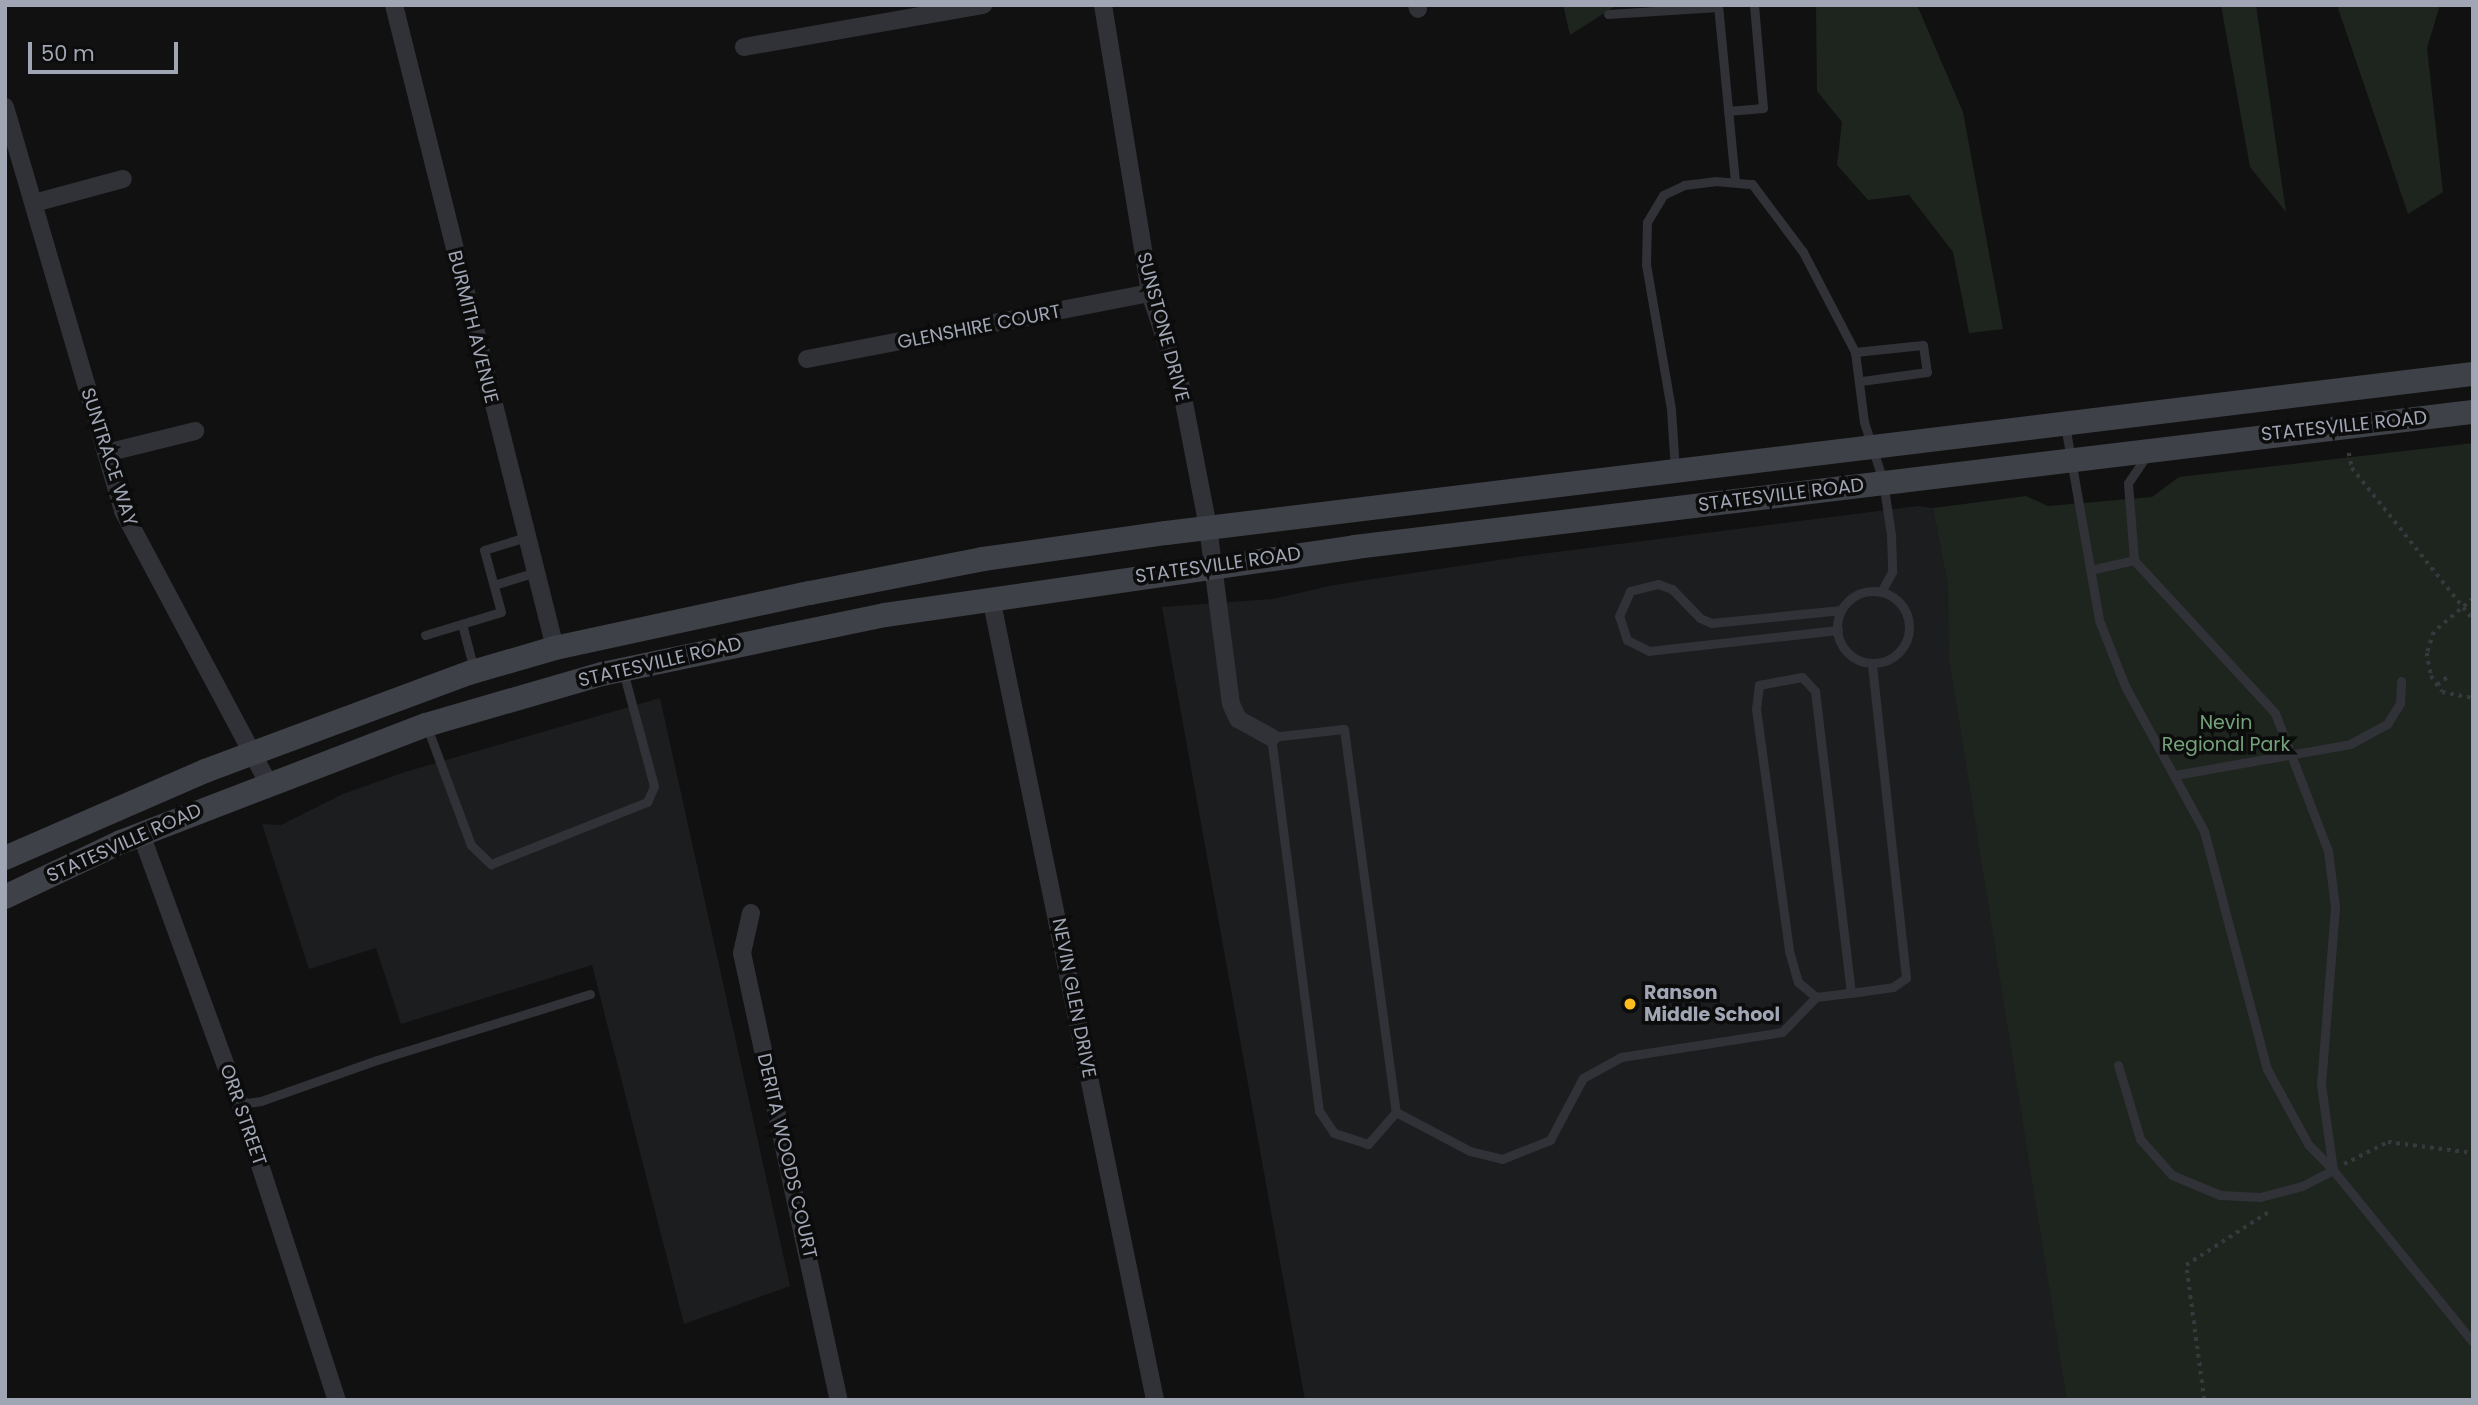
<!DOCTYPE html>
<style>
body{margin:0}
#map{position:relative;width:2478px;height:1405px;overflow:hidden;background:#111112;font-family:Poppins,sans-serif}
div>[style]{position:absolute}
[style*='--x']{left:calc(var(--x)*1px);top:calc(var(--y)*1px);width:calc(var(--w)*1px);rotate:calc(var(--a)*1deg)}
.built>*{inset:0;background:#1c1d1f}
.green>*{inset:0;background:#1d251e}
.path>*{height:3.5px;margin-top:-1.75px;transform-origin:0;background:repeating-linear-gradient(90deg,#37393f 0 3.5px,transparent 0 8.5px)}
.lane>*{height:9px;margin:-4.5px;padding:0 4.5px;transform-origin:4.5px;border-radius:4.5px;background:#313238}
.lane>.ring{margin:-4.5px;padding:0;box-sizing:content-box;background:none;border:9px solid #313238;border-radius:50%}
.street>*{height:18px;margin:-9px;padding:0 9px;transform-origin:9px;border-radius:9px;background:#313238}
.secondary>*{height:24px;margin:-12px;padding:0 12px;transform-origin:12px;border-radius:12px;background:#3f4148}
.dots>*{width:19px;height:19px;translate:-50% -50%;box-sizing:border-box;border:4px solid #0c0c0d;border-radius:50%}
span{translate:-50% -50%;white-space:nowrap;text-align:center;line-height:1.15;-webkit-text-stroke:7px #0c0c0d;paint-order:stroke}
.street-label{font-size:19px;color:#a0a6b4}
.park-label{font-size:19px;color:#75a27a}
.poi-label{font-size:19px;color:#a0a6b4;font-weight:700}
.left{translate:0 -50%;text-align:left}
.frame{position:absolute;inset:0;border:7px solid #a0a6b4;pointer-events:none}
.scale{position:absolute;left:28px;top:42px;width:150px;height:32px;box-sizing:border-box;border:4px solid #a0a6b4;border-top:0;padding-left:9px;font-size:21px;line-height:24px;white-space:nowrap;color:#a0a6b4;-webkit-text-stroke:5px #0c0c0d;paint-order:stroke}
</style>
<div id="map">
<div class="built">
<div style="clip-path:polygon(1918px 506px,1933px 508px,2102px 1400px,1305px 1400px,1162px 607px,1273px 599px,1334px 585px,1525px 556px)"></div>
<div style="clip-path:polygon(660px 698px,790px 1286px,684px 1324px,592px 965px,401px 1024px,376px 948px,309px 969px,262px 824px,281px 825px,343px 794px,405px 772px)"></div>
</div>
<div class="green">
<div style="clip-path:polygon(1563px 5px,1617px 5px,1570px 35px)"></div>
<div style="clip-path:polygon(1816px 5px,1917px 5px,1963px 112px,2003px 329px,1969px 333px,1953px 252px,1909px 195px,1868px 200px,1837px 165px,1842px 122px,1817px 91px)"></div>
<div style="clip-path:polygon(2221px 5px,2256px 5px,2286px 212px,2250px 167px)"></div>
<div style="clip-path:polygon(2337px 5px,2440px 5px,2427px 48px,2443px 192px,2408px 214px)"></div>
<div style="clip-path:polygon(2473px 443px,2473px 1400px,2067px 1400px,1949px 657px,1948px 587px,1933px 508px,2026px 496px,2048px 506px,2152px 497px,2179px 477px)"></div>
</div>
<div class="path">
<div style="--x:2349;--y:453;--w:15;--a:79"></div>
<div style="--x:2352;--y:468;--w:191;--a:51.4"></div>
<div style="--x:2473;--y:599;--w:51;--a:139.8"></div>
<div style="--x:2434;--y:632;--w:22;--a:108"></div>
<div style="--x:2427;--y:653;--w:23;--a:80"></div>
<div style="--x:2431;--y:676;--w:19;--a:55"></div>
<div style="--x:2442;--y:692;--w:32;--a:11"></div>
<div style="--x:2437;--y:685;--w:15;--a:-37"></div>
<div style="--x:2344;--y:1164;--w:49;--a:-26.6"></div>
<div style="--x:2388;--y:1142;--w:86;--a:7.4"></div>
<div style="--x:2204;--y:1400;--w:136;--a:-97.6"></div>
<div style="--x:2186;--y:1265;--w:100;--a:-32.7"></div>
</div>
<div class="lane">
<div style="--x:1718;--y:5;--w:177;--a:84.5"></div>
<div style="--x:1608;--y:14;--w:110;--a:-3.6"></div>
<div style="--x:1728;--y:111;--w:35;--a:-5"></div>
<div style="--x:1763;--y:108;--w:103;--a:-95"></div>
<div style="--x:1855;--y:352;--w:68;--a:-5.9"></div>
<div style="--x:1923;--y:345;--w:27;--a:82"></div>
<div style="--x:1927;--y:372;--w:67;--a:172.2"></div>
<div style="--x:2065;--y:425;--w:198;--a:80.1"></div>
<div style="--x:2099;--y:620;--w:71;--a:68.5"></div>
<div style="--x:2125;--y:686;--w:165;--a:61.4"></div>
<div style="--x:2204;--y:831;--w:246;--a:75.2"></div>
<div style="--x:2267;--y:1069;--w:85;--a:61.3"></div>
<div style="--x:2308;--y:1144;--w:36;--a:46"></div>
<div style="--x:2333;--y:1170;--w:86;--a:-98"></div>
<div style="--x:2321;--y:1085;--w:179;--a:-85.5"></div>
<div style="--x:2335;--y:907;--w:56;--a:-97.1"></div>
<div style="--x:2328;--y:851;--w:148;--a:-111"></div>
<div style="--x:2275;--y:713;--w:208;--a:-132.7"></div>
<div style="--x:2134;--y:560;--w:77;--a:-94.5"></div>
<div style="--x:2128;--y:483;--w:29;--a:-56"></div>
<div style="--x:1675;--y:471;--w:62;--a:-93.7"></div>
<div style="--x:1671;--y:409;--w:146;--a:-99.8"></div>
<div style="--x:1646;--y:265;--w:43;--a:-88.7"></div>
<div style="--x:1647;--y:222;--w:31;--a:-59"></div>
<div style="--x:1663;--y:195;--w:23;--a:-25"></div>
<div style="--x:1684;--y:185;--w:31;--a:-7"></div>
<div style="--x:1715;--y:181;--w:37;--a:5"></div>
<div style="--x:1752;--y:184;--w:85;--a:53.1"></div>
<div style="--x:1803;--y:252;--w:113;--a:62.5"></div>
<div style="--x:1855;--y:352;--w:71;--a:82.7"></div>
<div style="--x:1864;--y:422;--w:62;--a:72.1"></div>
<div style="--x:1883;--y:481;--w:55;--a:81.6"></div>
<div style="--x:1891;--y:535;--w:37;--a:88"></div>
<div style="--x:1892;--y:572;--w:23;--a:119"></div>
<div style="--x:2090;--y:570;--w:45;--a:-12.8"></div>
<div style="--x:494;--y:585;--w:44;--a:-17.2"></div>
<div class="ring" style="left:1837px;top:591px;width:63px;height:63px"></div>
<div style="--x:462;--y:624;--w:48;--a:75.4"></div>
<div style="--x:1838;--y:630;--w:190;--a:173.7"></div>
<div style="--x:1649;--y:651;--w:25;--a:-153"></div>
<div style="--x:1627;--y:640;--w:25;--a:-108"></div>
<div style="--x:1619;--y:616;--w:27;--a:-66"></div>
<div style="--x:1630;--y:591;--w:29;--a:-14"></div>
<div style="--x:1658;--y:584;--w:15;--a:20"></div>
<div style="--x:1672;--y:589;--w:40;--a:46"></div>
<div style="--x:1700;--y:618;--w:12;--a:24"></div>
<div style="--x:1711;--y:623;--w:131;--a:-5.7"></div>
<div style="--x:425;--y:635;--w:79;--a:-16.8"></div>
<div style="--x:501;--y:612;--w:64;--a:-105.3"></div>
<div style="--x:484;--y:550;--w:44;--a:-17.2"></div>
<div style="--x:427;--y:727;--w:126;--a:69.6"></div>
<div style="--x:471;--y:845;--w:28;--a:44"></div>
<div style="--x:491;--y:864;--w:168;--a:-21.7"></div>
<div style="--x:647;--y:802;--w:17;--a:-66"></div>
<div style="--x:654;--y:786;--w:119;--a:-105.1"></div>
<div style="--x:1344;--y:729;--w:387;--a:82.3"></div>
<div style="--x:1396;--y:1112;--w:43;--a:131.2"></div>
<div style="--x:1368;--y:1144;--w:36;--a:-162"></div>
<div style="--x:1334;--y:1133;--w:27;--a:-124"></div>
<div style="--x:1319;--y:1111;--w:377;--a:-97.3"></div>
<div style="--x:1271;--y:737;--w:73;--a:-6.3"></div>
<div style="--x:2175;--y:775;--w:178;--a:-10"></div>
<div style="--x:2350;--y:744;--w:42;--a:-28.4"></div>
<div style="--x:2387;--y:724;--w:25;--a:-58"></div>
<div style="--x:2400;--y:703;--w:22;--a:-87"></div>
<div style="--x:1851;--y:993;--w:304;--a:-96.8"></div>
<div style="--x:1815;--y:691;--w:19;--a:-133"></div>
<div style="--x:1802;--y:677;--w:44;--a:169.5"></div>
<div style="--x:1759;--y:685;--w:24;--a:97"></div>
<div style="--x:1756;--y:709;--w:244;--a:82.2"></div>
<div style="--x:1789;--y:951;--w:32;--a:74"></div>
<div style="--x:1798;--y:982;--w:23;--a:40"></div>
<div style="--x:1816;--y:997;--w:35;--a:-7"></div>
<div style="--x:1851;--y:993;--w:42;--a:-8.1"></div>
<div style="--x:1893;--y:987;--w:16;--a:-35"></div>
<div style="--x:1906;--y:978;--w:316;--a:-96.2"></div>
<div style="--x:2118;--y:1065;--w:77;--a:73.4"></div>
<div style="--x:2140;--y:1139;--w:48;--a:48.4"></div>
<div style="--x:2172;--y:1175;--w:52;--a:22.6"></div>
<div style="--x:2220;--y:1195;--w:40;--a:2.9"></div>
<div style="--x:2260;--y:1197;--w:43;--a:-14.7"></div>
<div style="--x:2302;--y:1186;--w:35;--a:-27"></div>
<div style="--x:2333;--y:1170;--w:222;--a:50.9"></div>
<div style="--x:240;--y:1104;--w:21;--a:-8"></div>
<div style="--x:261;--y:1101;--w:123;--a:-19.5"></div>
<div style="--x:377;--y:1060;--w:223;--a:-17.2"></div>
<div style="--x:1396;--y:1112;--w:84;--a:27.8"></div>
<div style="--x:1470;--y:1151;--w:33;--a:14"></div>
<div style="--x:1502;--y:1159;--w:52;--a:-21.6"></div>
<div style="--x:1550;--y:1140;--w:70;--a:-62"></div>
<div style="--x:1583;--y:1078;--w:43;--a:-28.9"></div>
<div style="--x:1621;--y:1057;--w:163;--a:-8.8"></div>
<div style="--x:1782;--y:1032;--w:49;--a:-45.8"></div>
</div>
<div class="street">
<div style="--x:394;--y:5;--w:663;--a:75.94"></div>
<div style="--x:1103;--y:5;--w:292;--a:80.7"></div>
<div style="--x:1150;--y:293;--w:99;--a:71.7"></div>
<div style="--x:1181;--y:387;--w:143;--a:79.1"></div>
<div style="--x:1208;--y:527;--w:178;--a:82.6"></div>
<div style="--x:1231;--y:704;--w:17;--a:65"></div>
<div style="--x:1238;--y:719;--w:38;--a:29"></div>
<div style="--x:1417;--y:5;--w:4;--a:76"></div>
<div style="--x:744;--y:47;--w:243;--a:-10"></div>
<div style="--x:5;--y:107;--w:421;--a:73.7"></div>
<div style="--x:123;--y:511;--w:308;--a:61.9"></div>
<div style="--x:34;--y:203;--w:92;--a:-15.1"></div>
<div style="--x:807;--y:359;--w:349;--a:-10.9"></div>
<div style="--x:106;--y:453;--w:92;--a:-13.9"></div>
<div style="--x:991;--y:598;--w:819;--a:78.44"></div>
<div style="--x:141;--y:834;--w:288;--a:69.9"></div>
<div style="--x:240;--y:1104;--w:311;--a:71.9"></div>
<div style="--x:751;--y:913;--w:41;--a:102.7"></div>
<div style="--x:742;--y:953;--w:457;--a:77.8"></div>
</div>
<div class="secondary">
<div style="--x:5;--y:858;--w:218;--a:-23.5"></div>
<div style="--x:205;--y:771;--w:282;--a:-20.4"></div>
<div style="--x:469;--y:673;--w:90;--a:-16.2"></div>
<div style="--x:555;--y:648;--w:261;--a:-12.2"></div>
<div style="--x:810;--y:593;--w:176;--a:-11.1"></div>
<div style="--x:983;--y:559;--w:185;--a:-8.1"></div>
<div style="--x:1166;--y:533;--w:1317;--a:-6.94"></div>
<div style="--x:5;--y:897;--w:128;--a:-25.4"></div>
<div style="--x:121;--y:842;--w:327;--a:-21"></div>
<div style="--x:426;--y:725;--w:183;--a:-16.2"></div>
<div style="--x:602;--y:674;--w:289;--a:-11.8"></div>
<div style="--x:885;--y:615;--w:475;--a:-8.2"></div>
<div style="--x:1355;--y:547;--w:1126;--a:-6.89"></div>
</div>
<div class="dots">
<div style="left:1630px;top:1004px;background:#ffbd1c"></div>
</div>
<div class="street-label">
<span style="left:473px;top:327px;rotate:76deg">BURMITH AVENUE</span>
<span style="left:979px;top:327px;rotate:-11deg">GLENSHIRE COURT</span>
<span style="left:1163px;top:327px;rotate:75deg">SUNSTONE DRIVE</span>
<span style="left:2344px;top:426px;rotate:-6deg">STATESVILLE ROAD</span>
<span style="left:109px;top:457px;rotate:72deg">SUNTRACE WAY</span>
<span style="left:1781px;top:495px;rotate:-7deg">STATESVILLE ROAD</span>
<span style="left:1218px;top:565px;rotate:-8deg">STATESVILLE ROAD</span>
<span style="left:660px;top:662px;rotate:-13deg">STATESVILLE ROAD</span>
<span style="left:124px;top:843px;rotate:-24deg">STATESVILLE ROAD</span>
<span style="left:1074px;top:998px;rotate:79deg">NEVIN GLEN DRIVE</span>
<span style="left:243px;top:1115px;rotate:71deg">ORR STREET</span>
<span style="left:787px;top:1156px;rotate:77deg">DERITA WOODS COURT</span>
</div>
<div class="park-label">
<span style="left:2226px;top:734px">Nevin<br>Regional Park</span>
</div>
<div class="poi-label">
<span class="left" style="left:1644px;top:1004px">Ranson<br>Middle School</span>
</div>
<div class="frame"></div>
<div class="scale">50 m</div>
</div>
